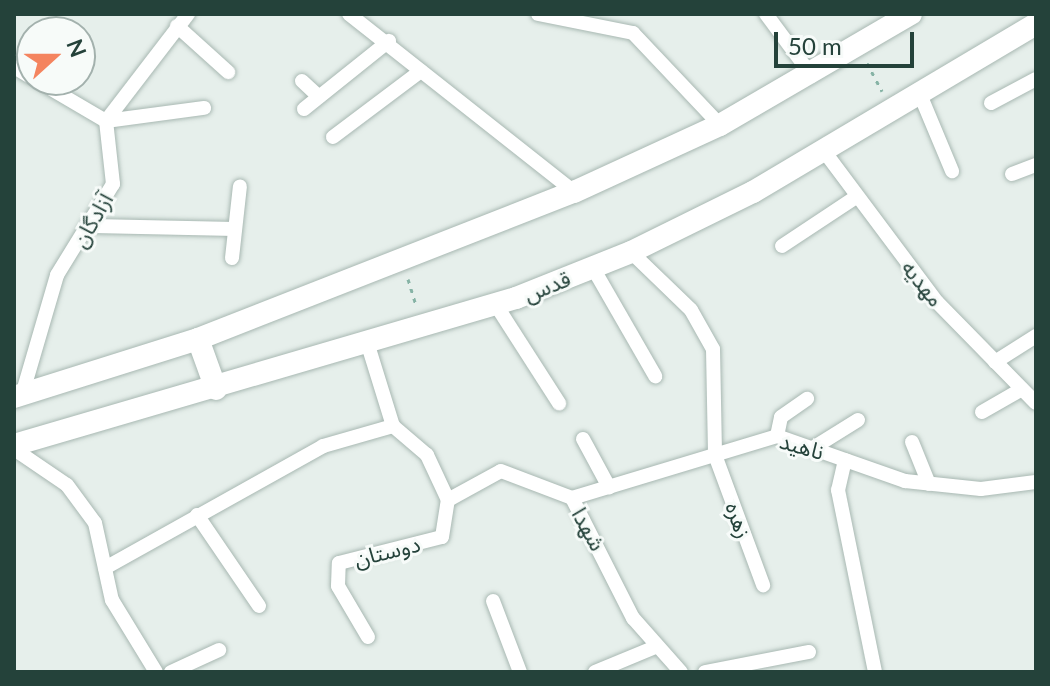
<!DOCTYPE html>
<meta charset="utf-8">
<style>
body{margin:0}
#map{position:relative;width:1050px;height:686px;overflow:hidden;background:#e6efeb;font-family:Lato,"Noto Sans Arabic",sans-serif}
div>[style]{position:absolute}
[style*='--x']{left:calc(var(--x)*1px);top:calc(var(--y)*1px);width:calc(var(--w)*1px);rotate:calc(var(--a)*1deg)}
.path>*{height:3px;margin-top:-1.5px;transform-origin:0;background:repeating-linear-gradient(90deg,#86b3a5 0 4px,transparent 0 10px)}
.roads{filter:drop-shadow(0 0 2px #a8b8b2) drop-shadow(0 0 2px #a8b8b2)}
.minor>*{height:14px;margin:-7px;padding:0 7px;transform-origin:7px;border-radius:7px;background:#fff}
.secondary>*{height:22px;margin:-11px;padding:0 11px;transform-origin:11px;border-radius:11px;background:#fff}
span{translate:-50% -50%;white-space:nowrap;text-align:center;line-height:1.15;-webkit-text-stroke:6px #f7fbf9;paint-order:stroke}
.street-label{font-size:22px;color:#24423a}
.frame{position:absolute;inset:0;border:16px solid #24423a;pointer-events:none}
.north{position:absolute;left:16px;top:16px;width:80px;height:80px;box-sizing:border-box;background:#f7fbf9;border:2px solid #a3b1ad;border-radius:50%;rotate:69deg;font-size:22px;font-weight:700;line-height:32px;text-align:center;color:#24423a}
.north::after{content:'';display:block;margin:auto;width:28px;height:36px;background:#f4845f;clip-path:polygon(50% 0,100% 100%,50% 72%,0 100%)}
.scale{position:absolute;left:774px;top:32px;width:140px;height:36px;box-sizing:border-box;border:4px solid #24423a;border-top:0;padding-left:10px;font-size:24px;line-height:28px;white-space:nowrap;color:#24423a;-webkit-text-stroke:6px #f7fbf9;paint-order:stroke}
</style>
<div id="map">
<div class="path">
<div style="--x:867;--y:63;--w:32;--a:62"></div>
<div style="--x:408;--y:279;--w:28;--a:73"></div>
</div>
<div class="roads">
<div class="minor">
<div style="--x:349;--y:14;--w:287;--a:38.3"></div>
<div style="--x:538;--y:14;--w:97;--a:11.3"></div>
<div style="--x:633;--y:33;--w:127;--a:46.6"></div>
<div style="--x:766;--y:14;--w:77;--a:53.4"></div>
<div style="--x:177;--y:26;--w:69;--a:42"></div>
<div style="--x:14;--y:67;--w:21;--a:31"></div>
<div style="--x:36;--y:80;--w:81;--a:30.4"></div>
<div style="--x:106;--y:121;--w:99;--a:-7.6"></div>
<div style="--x:302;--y:81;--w:23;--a:43"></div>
<div style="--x:919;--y:92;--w:86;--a:67.3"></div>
<div style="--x:991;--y:103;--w:51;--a:-28.1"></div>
<div style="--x:304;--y:109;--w:109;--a:-38.7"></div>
<div style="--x:333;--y:137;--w:110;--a:-36.9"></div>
<div style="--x:824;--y:151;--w:189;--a:53.2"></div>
<div style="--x:937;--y:302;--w:141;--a:45.6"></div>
<div style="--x:1012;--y:174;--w:26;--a:-21"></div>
<div style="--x:93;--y:226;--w:142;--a:1.2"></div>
<div style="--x:782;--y:246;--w:89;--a:-33.5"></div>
<div style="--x:631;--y:252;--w:83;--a:44"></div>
<div style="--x:691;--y:310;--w:45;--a:60.6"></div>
<div style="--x:713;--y:349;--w:106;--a:88.9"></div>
<div style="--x:715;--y:455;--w:139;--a:69.7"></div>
<div style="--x:232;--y:258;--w:72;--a:-83.7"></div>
<div style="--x:593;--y:268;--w:125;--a:60.1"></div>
<div style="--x:496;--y:305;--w:117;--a:57.3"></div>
<div style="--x:995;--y:362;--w:49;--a:-32.4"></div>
<div style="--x:22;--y:395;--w:125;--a:-73.7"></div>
<div style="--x:57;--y:275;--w:107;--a:-58.4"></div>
<div style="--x:113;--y:184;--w:63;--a:-96.3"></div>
<div style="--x:106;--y:121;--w:135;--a:-52.5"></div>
<div style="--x:982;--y:412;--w:46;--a:-29.9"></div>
<div style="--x:777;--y:436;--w:19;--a:-78"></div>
<div style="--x:781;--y:417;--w:32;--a:-35"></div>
<div style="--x:583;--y:439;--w:55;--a:61.6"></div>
<div style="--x:912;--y:442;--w:45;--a:68"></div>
<div style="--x:813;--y:448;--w:53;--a:-31.9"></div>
<div style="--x:14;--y:449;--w:64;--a:34.2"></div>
<div style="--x:67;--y:485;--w:47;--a:53.6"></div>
<div style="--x:95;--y:523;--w:79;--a:77.6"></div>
<div style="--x:112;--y:600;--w:84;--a:58.6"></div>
<div style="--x:845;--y:460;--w:31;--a:103"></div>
<div style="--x:838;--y:490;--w:186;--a:78.5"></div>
<div style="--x:572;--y:498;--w:214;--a:-16.8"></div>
<div style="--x:777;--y:436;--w:136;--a:19.4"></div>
<div style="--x:905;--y:481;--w:76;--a:6"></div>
<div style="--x:981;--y:489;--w:55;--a:-7.3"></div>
<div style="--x:448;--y:500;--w:60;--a:-28.7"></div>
<div style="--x:501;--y:471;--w:76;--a:20.8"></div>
<div style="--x:572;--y:498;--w:135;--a:63.1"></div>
<div style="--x:633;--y:618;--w:72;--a:48.4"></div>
<div style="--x:197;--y:515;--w:110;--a:55.7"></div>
<div style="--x:105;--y:568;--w:250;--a:-29.2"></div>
<div style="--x:323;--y:446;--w:73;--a:-15.9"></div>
<div style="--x:493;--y:601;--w:76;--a:69.2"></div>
<div style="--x:368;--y:637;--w:59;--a:-120.5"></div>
<div style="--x:338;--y:586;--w:23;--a:-88"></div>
<div style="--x:339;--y:563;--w:106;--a:-14.2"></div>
<div style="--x:442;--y:537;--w:37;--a:-81"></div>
<div style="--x:448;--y:500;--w:50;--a:-115"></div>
<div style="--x:427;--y:455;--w:45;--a:-139.5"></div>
<div style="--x:393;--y:426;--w:85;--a:-107.2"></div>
<div style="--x:171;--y:672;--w:53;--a:-24.6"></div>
<div style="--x:595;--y:672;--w:63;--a:-22.5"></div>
<div style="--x:705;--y:672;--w:106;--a:-10.9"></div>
</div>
<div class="secondary">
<div style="--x:198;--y:339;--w:53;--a:70.2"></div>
<div style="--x:14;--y:397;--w:193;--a:-17.5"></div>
<div style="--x:198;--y:339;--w:404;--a:-21.4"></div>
<div style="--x:574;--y:192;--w:161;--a:-24.7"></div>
<div style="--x:720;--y:125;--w:221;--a:-30.2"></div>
<div style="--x:14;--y:445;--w:523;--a:-16.32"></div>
<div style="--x:516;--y:298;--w:124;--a:-21.8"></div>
<div style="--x:631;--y:252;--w:136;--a:-26.2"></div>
<div style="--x:753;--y:192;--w:329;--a:-30.7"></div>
</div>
</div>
<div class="street-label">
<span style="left:92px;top:220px;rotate:-60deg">آزادگان</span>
<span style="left:923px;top:283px;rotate:51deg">مهدیه</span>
<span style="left:547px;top:286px;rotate:-22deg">قدس</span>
<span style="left:802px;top:446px;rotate:16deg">ناهید</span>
<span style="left:739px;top:520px;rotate:70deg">زهره</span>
<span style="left:589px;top:529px;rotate:61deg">شهدا</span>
<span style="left:387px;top:551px;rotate:-14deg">دوستان</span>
</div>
<div class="frame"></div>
<div class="north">N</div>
<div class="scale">50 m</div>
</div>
